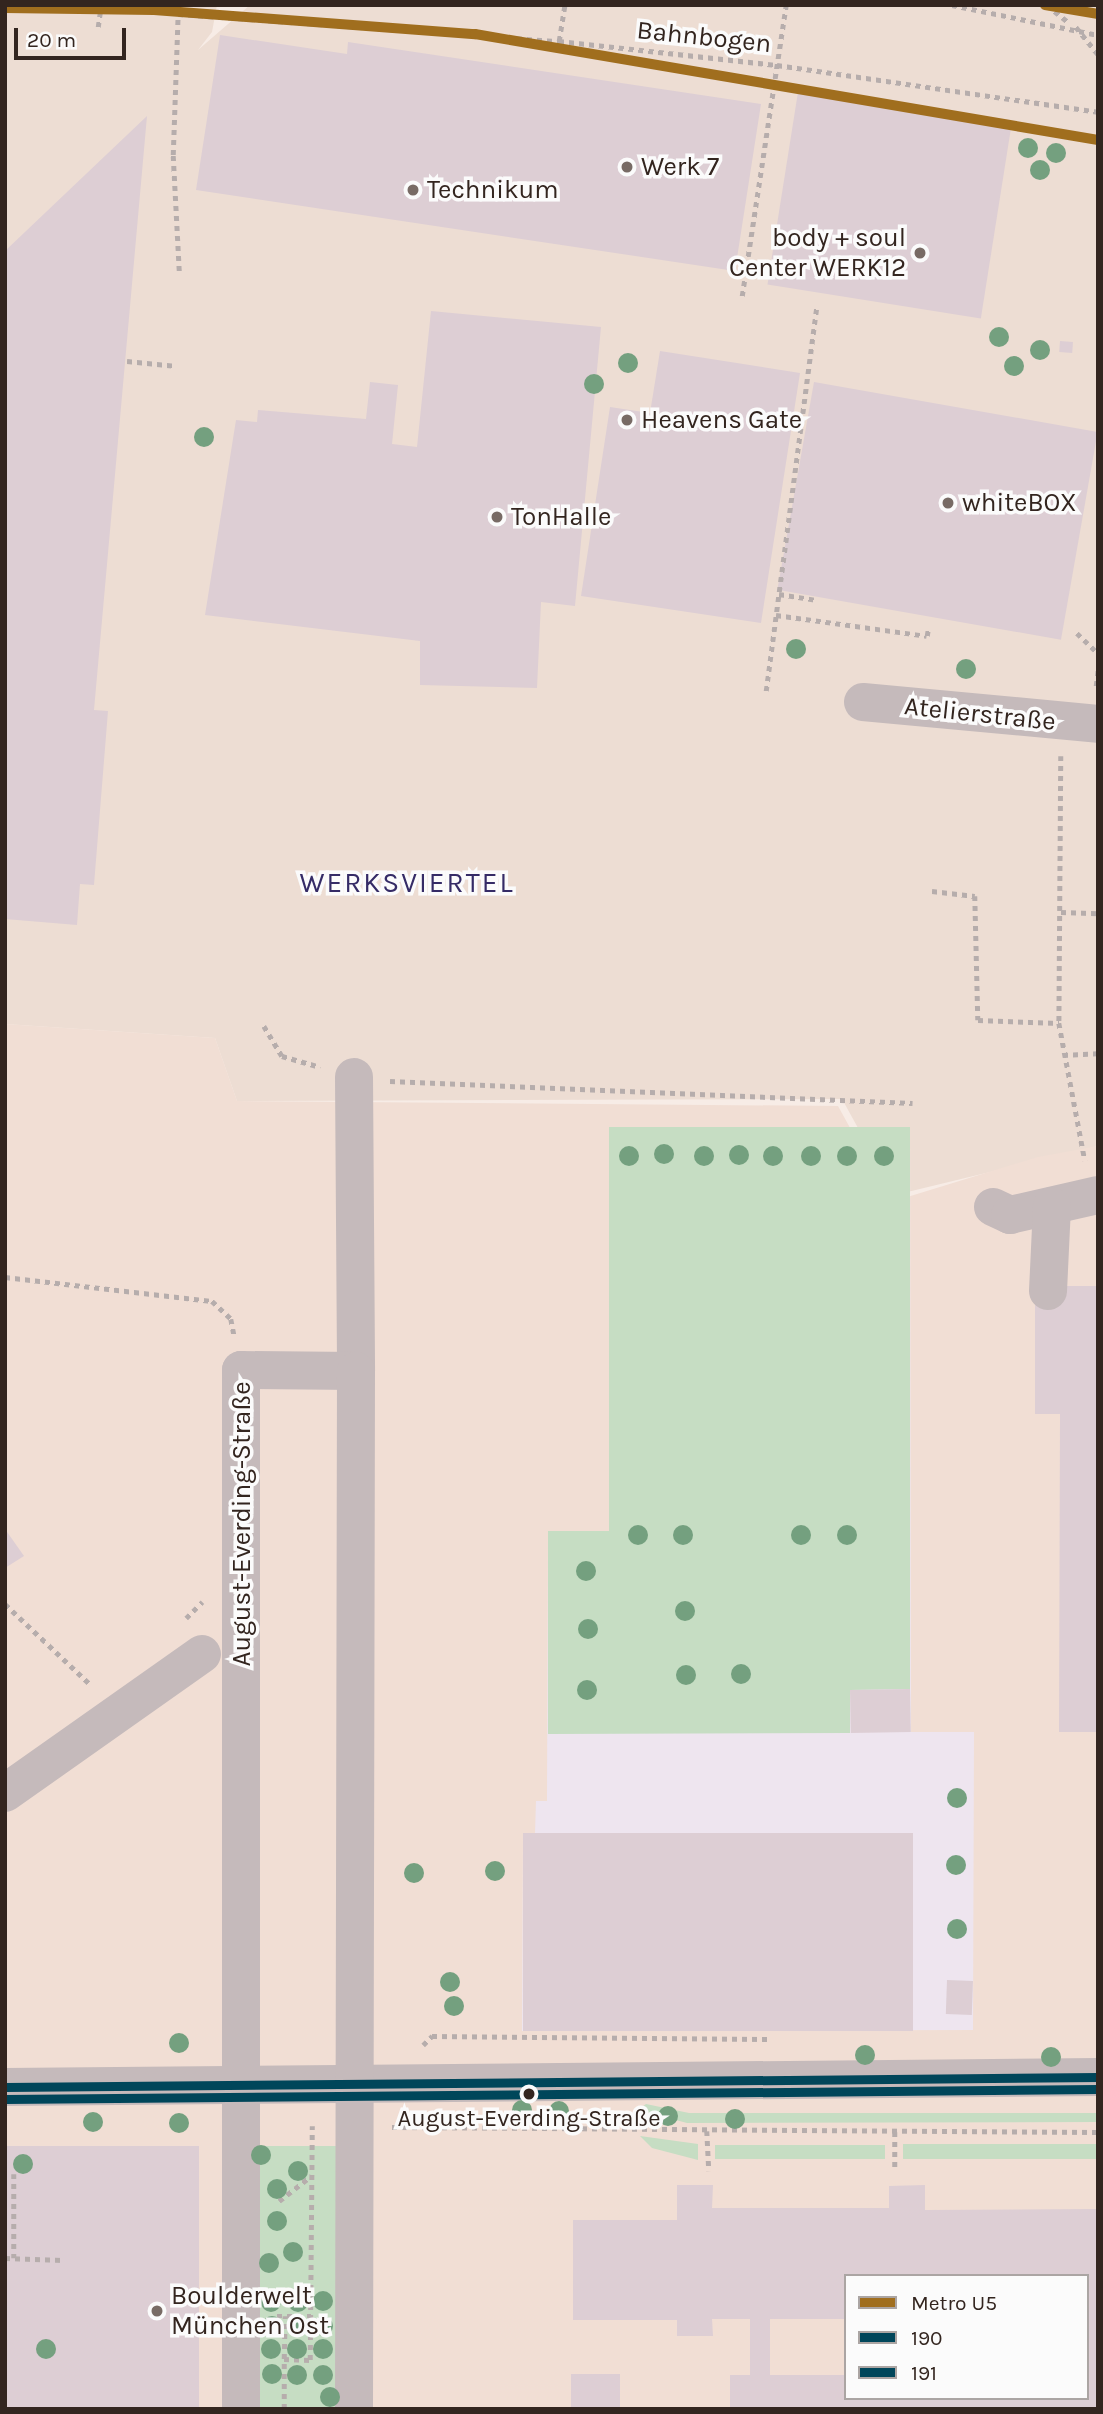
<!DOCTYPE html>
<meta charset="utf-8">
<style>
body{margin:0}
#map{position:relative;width:1103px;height:2414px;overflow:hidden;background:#f7ece6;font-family:Karla,sans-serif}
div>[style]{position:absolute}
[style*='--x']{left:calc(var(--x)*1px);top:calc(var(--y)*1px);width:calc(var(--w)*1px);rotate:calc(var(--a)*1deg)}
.commercial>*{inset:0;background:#edddd3}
.built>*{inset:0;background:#f1ded4}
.education>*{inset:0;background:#eee5ef}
.green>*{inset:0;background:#c6ddc3;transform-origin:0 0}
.building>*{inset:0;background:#ddced4;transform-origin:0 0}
.path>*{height:4.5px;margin-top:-2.25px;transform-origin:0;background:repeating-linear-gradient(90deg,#b6adac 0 5px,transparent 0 10px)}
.minor>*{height:38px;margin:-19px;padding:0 19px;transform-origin:19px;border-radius:19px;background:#c5babb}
.bus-1>*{height:9px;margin:-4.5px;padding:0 4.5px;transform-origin:4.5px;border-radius:4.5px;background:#00465a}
.bus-2>*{height:9px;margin:-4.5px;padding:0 4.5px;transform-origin:4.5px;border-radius:4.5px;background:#00465a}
.metro-1>*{height:10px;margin:-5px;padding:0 5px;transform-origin:5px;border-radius:5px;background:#a06e1e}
.trees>*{width:20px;height:20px;margin:-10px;border-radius:50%;background:#74a07f}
.dots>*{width:19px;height:19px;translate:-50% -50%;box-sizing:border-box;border:4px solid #fbfbfb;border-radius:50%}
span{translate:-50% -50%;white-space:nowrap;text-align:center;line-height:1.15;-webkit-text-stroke:7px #fbfbfb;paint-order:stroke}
.bus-label{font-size:24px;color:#33251f}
.street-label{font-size:26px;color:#33251f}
.poi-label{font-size:26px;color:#33251f}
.left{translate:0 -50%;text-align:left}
.right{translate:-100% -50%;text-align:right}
.neighbourhood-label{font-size:28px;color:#352b66;letter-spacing:2px}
.frame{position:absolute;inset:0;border:7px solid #33251f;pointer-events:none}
.legend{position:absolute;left:844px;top:2274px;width:245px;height:126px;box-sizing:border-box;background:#fbfbfb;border:2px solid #aba5a3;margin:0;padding:9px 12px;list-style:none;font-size:21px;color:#33251f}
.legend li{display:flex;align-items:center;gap:14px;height:35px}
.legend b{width:35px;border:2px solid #aba5a3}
.scale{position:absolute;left:14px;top:28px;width:112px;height:32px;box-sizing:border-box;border:4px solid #33251f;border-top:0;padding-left:9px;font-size:21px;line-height:24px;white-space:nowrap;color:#33251f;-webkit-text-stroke:5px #fbfbfb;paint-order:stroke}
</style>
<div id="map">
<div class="commercial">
<div style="clip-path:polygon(5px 5px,217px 5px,212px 32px,198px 50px,250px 5px,1098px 5px,1098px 1146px,895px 1195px,842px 1099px,237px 1101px,215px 1038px,5px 1024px)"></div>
</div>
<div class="built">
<div style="clip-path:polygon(evenodd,5px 1024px,215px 1038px,237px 1101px,838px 1106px,891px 1202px,1038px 1157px,1098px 1146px,1098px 2409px,5px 2409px,5px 1024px,846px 2276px,1087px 2276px,1087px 2398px,846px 2398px,846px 2276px)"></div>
</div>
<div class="education">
<div style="clip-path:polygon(609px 1127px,910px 1127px,911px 1732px,974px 1732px,973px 2030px,522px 2031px,523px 1833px,535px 1833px,536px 1801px,547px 1801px,548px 1531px,609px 1531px)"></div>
</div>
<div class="green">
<div style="clip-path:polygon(609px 1127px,910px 1127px,910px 1689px,850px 1690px,850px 1733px,548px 1734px,548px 1531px,609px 1531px)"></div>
<div style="clip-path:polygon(646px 2104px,689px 2113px,1098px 2113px,1098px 2122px,687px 2123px,638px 2110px)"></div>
<div style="clip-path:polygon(640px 2136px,698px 2144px,698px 2160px,652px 2148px)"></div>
<div style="left:903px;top:2144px;width:195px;height:15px"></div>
<div style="left:715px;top:2145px;width:170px;height:14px"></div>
<div style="left:250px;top:2146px;width:94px;height:263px"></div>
</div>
<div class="building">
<div style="clip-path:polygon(220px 35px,347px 54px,348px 42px,761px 104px,735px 271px,196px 190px)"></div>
<div style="left:798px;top:92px;width:216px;height:195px;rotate:9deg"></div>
<div style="clip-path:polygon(147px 116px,94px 710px,108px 711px,94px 885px,80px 884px,77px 925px,5px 919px,5px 251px)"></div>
<div style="clip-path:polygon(431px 311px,601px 327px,575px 606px,541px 602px,537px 688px,420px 685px,420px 641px,205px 615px,236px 420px,257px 422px,258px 410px,366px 419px,370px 382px,398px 385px,392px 444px,417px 447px)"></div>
<div style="left:1060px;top:341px;width:13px;height:11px;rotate:4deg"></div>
<div style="clip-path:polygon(660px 351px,800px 373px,761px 623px,581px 596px,610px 407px,650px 413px)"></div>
<div style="left:814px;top:382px;width:288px;height:211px;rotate:10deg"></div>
<div style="clip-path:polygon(1060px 1286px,1098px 1286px,1098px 1732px,1059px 1732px,1060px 1414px,1035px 1414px,1035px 1292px)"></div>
<div style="clip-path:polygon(5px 1529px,24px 1556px,5px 1568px)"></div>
<div style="left:910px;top:1689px;width:43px;height:60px;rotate:89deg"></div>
<div style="left:523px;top:1833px;width:390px;height:198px"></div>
<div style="left:947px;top:1980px;width:26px;height:34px;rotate:2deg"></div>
<div style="left:5px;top:2146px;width:194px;height:263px"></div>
<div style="clip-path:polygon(evenodd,677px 2185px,713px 2185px,712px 2208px,889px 2208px,889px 2186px,925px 2185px,925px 2210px,1098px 2209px,1098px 2409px,730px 2409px,730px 2375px,750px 2375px,750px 2319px,712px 2319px,713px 2336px,677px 2336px,677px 2320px,573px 2320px,573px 2220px,677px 2220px,677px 2185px,846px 2276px,1087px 2276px,1087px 2398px,846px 2398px,846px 2375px,770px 2375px,770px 2319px,846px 2319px,846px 2276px)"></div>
<div style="left:571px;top:2374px;width:49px;height:35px"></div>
</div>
<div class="path">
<div style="--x:952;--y:5;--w:149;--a:11.6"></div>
<div style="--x:1047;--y:5;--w:28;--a:39"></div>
<div style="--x:98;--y:27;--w:22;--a:-82"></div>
<div style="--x:1076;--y:27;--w:35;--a:51"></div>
<div style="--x:559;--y:41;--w:36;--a:-81"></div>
<div style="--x:179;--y:271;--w:116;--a:-93"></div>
<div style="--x:173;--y:155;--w:141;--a:-88"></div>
<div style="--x:178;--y:14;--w:382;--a:4.1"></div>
<div style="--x:559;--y:41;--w:219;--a:6.3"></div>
<div style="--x:777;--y:65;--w:324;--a:8.3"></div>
<div style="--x:742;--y:296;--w:294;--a:-81.4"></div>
<div style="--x:127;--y:361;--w:50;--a:5.7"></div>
<div style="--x:779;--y:594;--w:39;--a:9"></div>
<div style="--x:776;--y:615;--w:152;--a:7.9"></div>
<div style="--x:927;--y:636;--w:6;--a:-81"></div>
<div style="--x:1077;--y:633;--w:29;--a:44"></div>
<div style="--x:1096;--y:686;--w:17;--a:-83"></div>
<div style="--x:766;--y:691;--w:389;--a:-82.5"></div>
<div style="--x:1061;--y:756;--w:267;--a:90.4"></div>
<div style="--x:1059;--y:1023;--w:140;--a:79.3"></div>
<div style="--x:932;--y:891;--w:43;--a:6.6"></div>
<div style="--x:975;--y:896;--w:124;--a:88.6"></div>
<div style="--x:978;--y:1020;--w:81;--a:2.1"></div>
<div style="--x:1061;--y:912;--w:37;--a:2"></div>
<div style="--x:264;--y:1026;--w:35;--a:59"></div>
<div style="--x:282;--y:1056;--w:40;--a:16"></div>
<div style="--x:1063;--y:1055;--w:35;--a:-3"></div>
<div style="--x:390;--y:1081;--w:523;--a:2.41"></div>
<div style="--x:5;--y:1277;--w:208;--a:6.6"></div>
<div style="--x:212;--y:1301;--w:26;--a:43"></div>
<div style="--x:231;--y:1319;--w:16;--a:79"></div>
<div style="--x:5;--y:1604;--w:118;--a:43.3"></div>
<div style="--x:186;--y:1618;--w:23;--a:-45"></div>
<div style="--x:423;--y:2045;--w:13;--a:-45"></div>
<div style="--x:432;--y:2036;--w:336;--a:0.5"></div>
<div style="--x:392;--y:2127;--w:706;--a:0.41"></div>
<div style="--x:707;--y:2131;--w:40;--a:87.1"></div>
<div style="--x:895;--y:2132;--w:37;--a:90"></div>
<div style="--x:14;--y:2174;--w:84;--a:90"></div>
<div style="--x:279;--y:2201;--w:41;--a:-38"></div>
<div style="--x:5;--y:2258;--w:58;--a:2"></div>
<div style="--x:277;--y:2316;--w:34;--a:0"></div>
<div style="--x:284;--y:2359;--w:43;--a:-88.7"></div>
<div style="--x:284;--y:2409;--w:50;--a:-90"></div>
<div style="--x:284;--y:2359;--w:26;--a:2"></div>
<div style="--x:310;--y:2360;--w:234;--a:-89.5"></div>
</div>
<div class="minor">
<div style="--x:863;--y:702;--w:236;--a:5.3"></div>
<div style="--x:354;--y:1077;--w:294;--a:89.6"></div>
<div style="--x:993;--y:1207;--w:19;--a:25"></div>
<div style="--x:1010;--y:1215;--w:90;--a:-12.8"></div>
<div style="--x:1048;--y:1291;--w:85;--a:-87.3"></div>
<div style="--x:5;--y:1793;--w:241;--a:-35.2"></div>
<div style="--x:5;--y:2087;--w:1093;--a:-0.52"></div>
<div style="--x:241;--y:2409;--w:1039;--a:-90"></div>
<div style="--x:241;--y:1370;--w:115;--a:0.5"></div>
<div style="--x:356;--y:1371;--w:1038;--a:90.11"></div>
</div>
<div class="bus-1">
<div style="--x:5;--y:2087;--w:1093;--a:-0.52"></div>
</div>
<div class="bus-2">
<div style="--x:5;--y:2099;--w:1093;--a:-0.52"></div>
</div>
<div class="metro-1">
<div style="--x:1045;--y:5;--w:54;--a:9.6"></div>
<div style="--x:5;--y:8;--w:149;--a:0.8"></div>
<div style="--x:154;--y:10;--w:322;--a:4.3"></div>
<div style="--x:475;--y:34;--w:632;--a:9.66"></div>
</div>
<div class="trees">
<div style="left:1028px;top:148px"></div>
<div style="left:1056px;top:153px"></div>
<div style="left:1040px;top:170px"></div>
<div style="left:999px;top:337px"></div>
<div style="left:1040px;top:350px"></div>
<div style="left:628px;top:363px"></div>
<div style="left:1014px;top:366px"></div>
<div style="left:594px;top:384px"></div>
<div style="left:204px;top:437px"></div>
<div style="left:796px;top:649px"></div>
<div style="left:966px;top:669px"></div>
<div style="left:664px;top:1154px"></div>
<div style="left:739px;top:1155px"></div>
<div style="left:629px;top:1156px"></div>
<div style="left:704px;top:1156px"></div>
<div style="left:773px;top:1156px"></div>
<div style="left:811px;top:1156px"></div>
<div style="left:847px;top:1156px"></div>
<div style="left:884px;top:1156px"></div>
<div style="left:638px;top:1535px"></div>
<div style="left:683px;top:1535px"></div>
<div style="left:801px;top:1535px"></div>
<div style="left:847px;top:1535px"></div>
<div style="left:586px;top:1571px"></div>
<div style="left:685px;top:1611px"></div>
<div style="left:588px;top:1629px"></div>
<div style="left:741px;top:1674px"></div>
<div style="left:686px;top:1675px"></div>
<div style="left:587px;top:1690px"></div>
<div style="left:957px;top:1798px"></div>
<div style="left:956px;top:1865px"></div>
<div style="left:495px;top:1871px"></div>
<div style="left:414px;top:1873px"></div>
<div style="left:957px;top:1929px"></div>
<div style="left:450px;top:1982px"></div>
<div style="left:454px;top:2006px"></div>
<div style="left:179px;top:2043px"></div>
<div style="left:865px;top:2055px"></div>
<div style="left:1051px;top:2057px"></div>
<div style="left:522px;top:2110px"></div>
<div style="left:559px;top:2111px"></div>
<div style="left:668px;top:2116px"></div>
<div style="left:735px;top:2119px"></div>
<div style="left:93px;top:2122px"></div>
<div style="left:179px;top:2123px"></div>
<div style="left:261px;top:2155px"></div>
<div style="left:23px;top:2164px"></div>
<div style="left:298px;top:2171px"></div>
<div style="left:277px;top:2189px"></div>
<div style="left:277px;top:2221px"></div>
<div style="left:293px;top:2252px"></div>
<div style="left:269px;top:2263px"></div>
<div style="left:323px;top:2301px"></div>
<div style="left:271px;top:2302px"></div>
<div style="left:298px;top:2302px"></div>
<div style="left:272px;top:2326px"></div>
<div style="left:298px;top:2326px"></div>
<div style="left:323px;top:2326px"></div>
<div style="left:46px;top:2349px"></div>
<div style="left:271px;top:2349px"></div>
<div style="left:297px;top:2349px"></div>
<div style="left:323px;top:2349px"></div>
<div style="left:272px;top:2374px"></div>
<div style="left:297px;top:2375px"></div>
<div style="left:323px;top:2375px"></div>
<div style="left:330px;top:2397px"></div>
</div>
<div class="dots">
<div style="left:627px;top:167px;background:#786b65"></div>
<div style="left:413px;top:190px;background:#786b65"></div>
<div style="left:920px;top:253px;background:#786b65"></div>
<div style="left:627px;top:420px;background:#786b65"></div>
<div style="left:948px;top:503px;background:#786b65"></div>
<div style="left:497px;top:517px;background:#786b65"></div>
<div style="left:529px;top:2094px;background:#33251f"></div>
<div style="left:157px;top:2311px;background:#786b65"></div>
</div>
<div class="bus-label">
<span style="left:529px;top:2119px">August-Everding-Straße</span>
</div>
<div class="street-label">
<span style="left:704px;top:37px;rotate:6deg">Bahnbogen</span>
<span style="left:980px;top:714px;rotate:6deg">Atelierstraße</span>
<span style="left:242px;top:1524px;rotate:-90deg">August-Everding-Straße</span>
</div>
<div class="poi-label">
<span class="left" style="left:641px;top:167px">Werk 7</span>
<span class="left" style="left:427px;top:190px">Technikum</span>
<span class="right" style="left:906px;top:253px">body + soul<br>Center WERK12</span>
<span class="left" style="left:641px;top:420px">Heavens Gate</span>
<span class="left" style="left:962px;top:503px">whiteBOX</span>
<span class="left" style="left:511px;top:517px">TonHalle</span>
<span class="left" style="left:171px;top:2311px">Boulderwelt<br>München Ost</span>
</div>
<div class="neighbourhood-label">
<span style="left:407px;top:883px">WERKSVIERTEL</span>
</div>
<div class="frame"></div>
<ul class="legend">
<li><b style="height:9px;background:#a06e1e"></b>Metro U5</li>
<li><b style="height:9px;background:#00465a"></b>190</li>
<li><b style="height:9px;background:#00465a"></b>191</li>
</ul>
<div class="scale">20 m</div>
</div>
